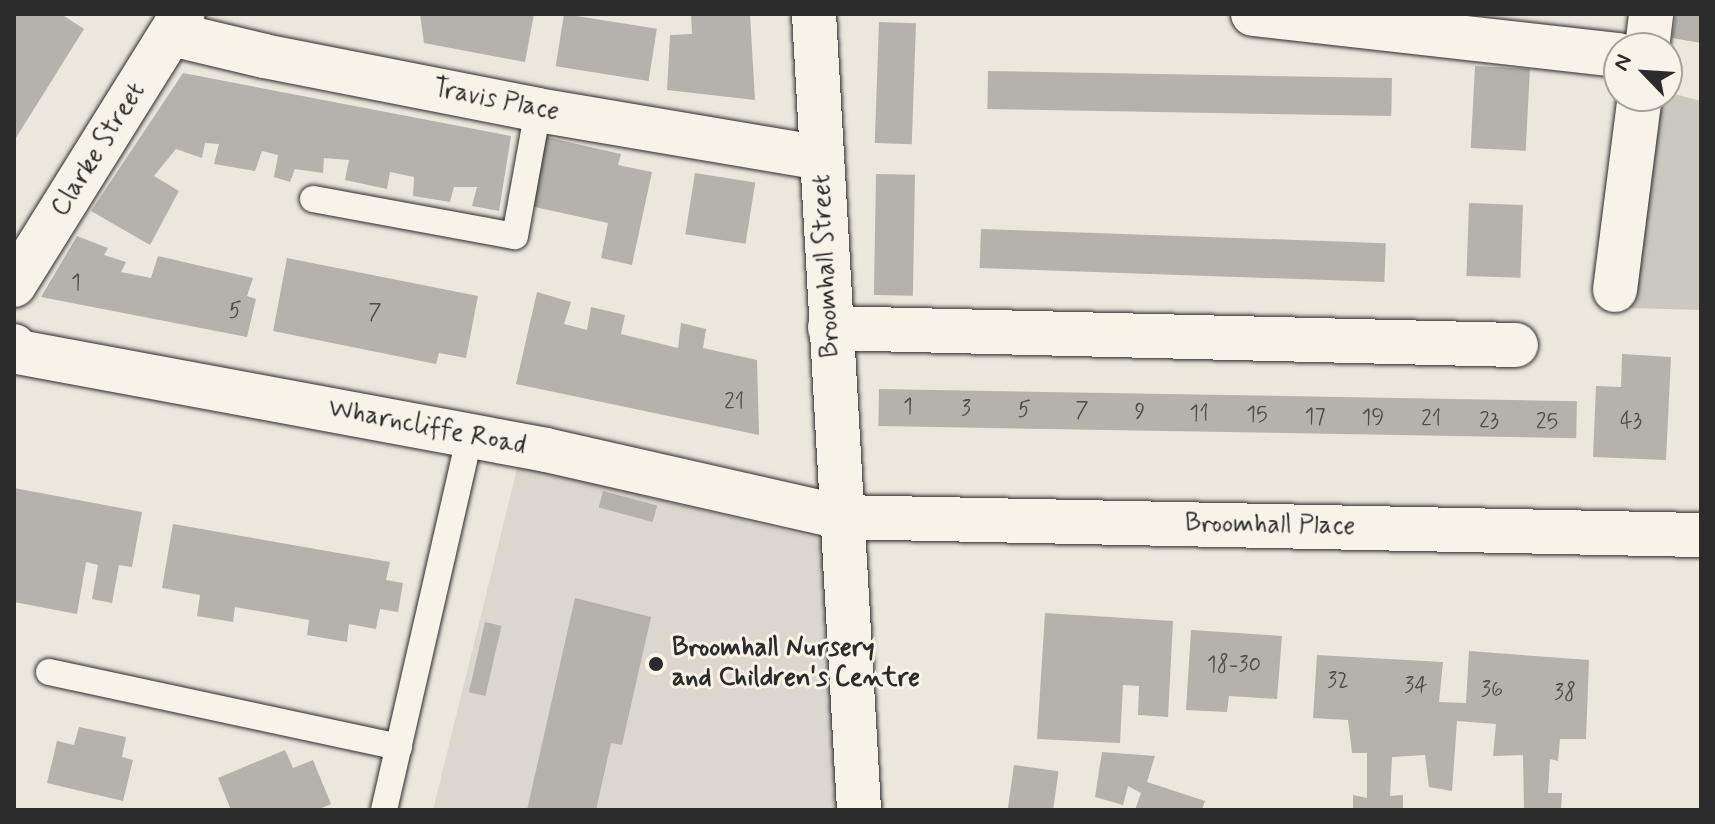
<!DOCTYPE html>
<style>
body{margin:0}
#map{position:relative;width:1715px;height:824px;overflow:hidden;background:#ebe7dd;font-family:Mynerve,sans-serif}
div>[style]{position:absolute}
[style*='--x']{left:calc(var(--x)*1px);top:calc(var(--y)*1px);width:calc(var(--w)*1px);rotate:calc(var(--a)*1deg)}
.built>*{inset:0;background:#dbd7ce}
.green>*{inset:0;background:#cbc8bf}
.building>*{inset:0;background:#b5b2ab;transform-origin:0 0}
.roads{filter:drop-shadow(0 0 2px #2b2b2b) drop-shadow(0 0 2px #2b2b2b)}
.service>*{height:26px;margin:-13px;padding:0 13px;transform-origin:13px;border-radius:13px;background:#f7f3e8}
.minor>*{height:44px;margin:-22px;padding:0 22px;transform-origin:22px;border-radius:22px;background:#f7f3e8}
.dots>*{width:22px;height:22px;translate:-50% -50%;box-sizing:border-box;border:4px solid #f7f3e8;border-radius:50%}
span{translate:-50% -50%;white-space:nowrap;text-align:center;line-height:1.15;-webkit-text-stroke:6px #f7f3e8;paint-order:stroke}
.number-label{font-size:22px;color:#4e4d4b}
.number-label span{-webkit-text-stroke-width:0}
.street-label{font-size:26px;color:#2b2b2b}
.poi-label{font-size:26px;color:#2b2b2b;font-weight:700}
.left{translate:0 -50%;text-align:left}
.frame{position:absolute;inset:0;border:16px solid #2b2b2b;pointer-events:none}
.north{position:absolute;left:1603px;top:32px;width:80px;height:80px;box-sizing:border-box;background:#f7f3e8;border:2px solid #a5a39c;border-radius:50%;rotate:295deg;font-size:22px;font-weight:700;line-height:32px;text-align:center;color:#2b2b2b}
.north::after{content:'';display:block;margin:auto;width:28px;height:36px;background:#2b2b2b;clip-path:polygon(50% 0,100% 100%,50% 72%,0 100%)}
</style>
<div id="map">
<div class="built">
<div style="clip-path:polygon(518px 465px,840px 544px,847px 810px,433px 810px)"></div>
</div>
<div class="green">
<div style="clip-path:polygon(1667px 92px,1701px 101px,1701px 310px,1630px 308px,1653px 96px,1667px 96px)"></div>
</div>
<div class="building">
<div style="clip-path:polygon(14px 14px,61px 14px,84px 29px,14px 141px)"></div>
<div style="clip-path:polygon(420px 14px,534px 14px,525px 62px,424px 43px)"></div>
<div style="left:564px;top:14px;width:94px;height:53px;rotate:9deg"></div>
<div style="clip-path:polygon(691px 14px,750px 14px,755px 100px,667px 90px,670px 35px,692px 34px)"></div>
<div style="clip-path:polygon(1676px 14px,1701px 14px,1701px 43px,1672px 38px)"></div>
<div style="left:879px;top:22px;width:37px;height:121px;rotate:2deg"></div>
<div style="left:1475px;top:66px;width:55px;height:82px;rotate:3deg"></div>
<div style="left:988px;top:71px;width:404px;height:38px;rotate:1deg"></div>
<div style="clip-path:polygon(183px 73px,511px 136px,499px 211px,472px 206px,477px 187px,454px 187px,450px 202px,413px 196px,414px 177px,390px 172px,387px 189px,345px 180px,349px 160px,324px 158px,323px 173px,295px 169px,290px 182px,274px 177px,278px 155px,262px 151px,255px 171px,214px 164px,219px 144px,205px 143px,202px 158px,176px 149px,154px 176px,179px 191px,150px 245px,91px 211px)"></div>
<div style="clip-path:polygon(546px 137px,621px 154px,618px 165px,652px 172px,632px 265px,601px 258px,608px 223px,530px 206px)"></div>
<div style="left:695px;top:173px;width:61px;height:62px;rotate:9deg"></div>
<div style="left:876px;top:174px;width:39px;height:121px;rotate:1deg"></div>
<div style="left:1469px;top:203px;width:54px;height:73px;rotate:2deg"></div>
<div style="left:981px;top:229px;width:405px;height:39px;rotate:2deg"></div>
<div style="clip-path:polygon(77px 236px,108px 248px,104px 255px,126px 262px,121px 272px,151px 278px,158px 256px,253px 278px,247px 296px,256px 299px,247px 337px,41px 297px)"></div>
<div style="clip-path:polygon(287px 258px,478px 296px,466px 358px,439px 353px,436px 364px,273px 331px)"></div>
<div style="clip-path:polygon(537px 292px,571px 302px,564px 324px,587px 330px,591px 307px,625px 315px,621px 334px,678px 348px,681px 323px,706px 329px,703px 348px,757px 360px,759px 435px,516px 384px)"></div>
<div style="clip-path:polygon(1622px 354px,1671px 357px,1666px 460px,1593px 457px,1596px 386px,1621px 387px)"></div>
<div style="left:879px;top:389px;width:698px;height:37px;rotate:1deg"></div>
<div style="clip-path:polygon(14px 488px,142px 512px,132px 567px,119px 565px,112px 603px,92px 599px,98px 565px,86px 562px,77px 614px,14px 602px)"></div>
<div style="left:603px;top:491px;width:56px;height:17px;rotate:15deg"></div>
<div style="clip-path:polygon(173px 524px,390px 562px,386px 580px,403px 583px,398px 612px,380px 609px,376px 629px,349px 624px,347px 642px,307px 635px,309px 620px,235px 607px,233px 622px,197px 616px,200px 595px,162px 588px)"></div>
<div style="clip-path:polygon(575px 598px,651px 617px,622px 745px,611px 743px,596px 810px,527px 810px)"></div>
<div style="clip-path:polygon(1045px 613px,1173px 621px,1168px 717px,1138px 715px,1139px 686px,1123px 685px,1120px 743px,1037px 739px)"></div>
<div style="left:485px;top:622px;width:17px;height:72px;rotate:13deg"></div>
<div style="clip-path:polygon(1191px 630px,1282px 636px,1277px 699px,1229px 696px,1227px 712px,1186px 710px)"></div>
<div style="clip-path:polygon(1469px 651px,1589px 660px,1586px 739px,1560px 739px,1558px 761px,1550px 759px,1548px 793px,1562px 793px,1561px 810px,1524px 810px,1523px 755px,1493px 756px,1496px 724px,1457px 721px,1452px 791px,1429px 787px,1425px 755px,1392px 757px,1390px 796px,1403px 795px,1403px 810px,1353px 810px,1353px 795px,1367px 798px,1367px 753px,1352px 753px,1348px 720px,1313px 718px,1317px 655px,1443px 662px,1439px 702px,1466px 703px)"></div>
<div style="clip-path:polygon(79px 727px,126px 737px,122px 757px,133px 760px,123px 801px,47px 783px,57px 741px,74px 745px)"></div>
<div style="clip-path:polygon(285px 750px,293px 768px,313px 760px,331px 804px,317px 810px,231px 810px,218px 778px)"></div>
<div style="clip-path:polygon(1102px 752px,1155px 756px,1147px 782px,1205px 801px,1202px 810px,1135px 810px,1141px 793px,1128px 786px,1123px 805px,1095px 797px)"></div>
<div style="left:1014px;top:765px;width:45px;height:45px;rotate:8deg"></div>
</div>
<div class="roads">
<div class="service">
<div style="--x:313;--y:199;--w:205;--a:10.4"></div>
<div style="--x:515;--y:236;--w:128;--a:-79.7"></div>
<div style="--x:49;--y:672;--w:358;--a:12.1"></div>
<div style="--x:384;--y:810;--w:384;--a:-77.1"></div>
</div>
<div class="minor">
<div style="--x:814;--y:14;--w:797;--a:86.76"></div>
<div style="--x:1253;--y:14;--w:368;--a:6.4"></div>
<div style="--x:172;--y:34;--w:95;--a:13.4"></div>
<div style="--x:264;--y:56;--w:279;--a:11.1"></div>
<div style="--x:538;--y:110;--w:288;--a:9.6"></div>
<div style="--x:1647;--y:48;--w:34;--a:-83"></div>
<div style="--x:14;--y:285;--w:319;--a:-58.1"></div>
<div style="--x:1615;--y:290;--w:196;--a:-82.7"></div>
<div style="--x:830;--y:328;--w:686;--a:1.42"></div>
<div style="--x:14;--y:346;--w:7;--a:56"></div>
<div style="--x:18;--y:352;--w:537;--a:10.51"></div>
<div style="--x:546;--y:450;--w:302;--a:12.8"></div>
<div style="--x:840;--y:517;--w:861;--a:1.2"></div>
</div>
</div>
<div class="dots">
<div style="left:656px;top:664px;background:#2b2b2b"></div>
</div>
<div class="number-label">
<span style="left:76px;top:284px">1</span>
<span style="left:235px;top:312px">5</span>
<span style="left:375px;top:314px">7</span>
<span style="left:734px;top:403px">21</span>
<span style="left:908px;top:408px">1</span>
<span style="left:966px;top:410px">3</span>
<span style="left:1024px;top:411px">5</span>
<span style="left:1082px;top:412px">7</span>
<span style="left:1140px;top:413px">9</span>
<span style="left:1199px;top:415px">11</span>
<span style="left:1257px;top:416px">15</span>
<span style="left:1315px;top:418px">17</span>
<span style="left:1373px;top:419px">19</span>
<span style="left:1431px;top:420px">21</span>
<span style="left:1489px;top:422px">23</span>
<span style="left:1631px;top:422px">43</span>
<span style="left:1547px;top:423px">25</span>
<span style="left:1234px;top:666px">18-30</span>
<span style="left:1338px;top:682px">32</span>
<span style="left:1416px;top:687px">34</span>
<span style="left:1492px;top:691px">36</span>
<span style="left:1565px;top:694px">38</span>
</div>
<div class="street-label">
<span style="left:496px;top:101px;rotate:11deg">Travis Place</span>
<span style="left:99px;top:150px;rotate:-58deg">Clarke Street</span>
<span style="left:827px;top:266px;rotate:-93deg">Broomhall Street</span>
<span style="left:427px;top:428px;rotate:11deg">Wharncliffe Road</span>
<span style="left:1270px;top:526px;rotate:1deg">Broomhall Place</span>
</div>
<div class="poi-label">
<span class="left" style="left:672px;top:664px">Broomhall Nursery<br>and Children's Centre</span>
</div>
<div class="frame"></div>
<div class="north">N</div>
</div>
